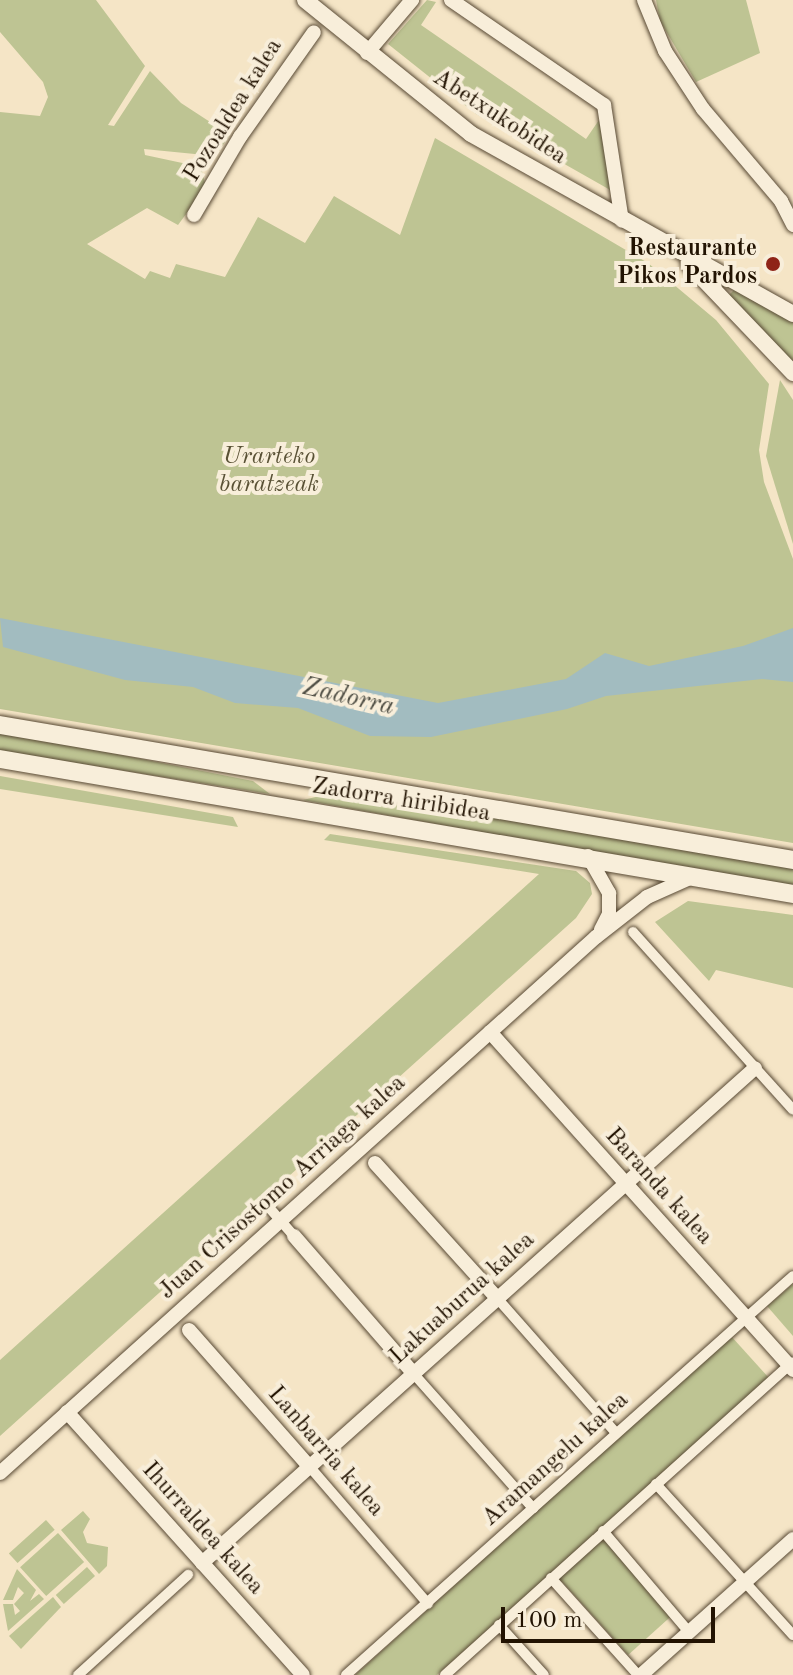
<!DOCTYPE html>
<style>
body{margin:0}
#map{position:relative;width:793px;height:1675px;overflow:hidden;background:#f5e5c6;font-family:"Old Standard TT",serif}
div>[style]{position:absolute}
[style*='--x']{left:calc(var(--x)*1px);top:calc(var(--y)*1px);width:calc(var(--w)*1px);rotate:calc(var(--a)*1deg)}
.green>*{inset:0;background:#bec493;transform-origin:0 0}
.water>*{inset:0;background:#a2bcc0}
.roads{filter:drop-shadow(0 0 2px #574833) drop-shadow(0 0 2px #574833)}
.pedestrian>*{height:10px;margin:-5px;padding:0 5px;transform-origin:5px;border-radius:5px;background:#f8eeda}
.minor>*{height:14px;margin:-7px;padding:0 7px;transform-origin:7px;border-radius:7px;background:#f8eeda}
.tertiary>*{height:16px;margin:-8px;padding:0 8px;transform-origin:8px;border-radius:8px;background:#f8eeda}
.secondary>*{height:18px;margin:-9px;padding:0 9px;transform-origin:9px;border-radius:9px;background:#f8eeda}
.dots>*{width:22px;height:22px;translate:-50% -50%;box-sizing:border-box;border:4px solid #f8eeda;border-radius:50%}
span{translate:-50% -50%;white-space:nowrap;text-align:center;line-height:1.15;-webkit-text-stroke:8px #f8eeda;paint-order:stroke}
.street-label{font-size:24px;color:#221302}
.poi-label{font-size:24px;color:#221302;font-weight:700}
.right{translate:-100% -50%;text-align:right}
.park-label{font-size:24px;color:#595135;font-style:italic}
.water-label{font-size:26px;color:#4f4e44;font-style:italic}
.scale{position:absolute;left:501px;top:1607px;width:214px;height:36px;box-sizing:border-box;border:4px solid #221302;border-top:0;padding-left:10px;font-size:24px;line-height:28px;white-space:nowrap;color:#221302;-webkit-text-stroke:6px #f8eeda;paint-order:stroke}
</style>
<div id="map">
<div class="green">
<div style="clip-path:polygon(0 0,96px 0,145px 66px,108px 125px,114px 126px,150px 71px,181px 103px,230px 135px,215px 156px,144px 149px,145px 155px,201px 167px,206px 187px,178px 225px,147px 208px,87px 244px,145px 279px,150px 271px,170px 278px,176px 264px,225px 277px,258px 217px,305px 243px,334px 196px,400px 235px,435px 138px,648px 263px,716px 320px,769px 384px,759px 450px,764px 482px,793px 559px,793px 843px,0 709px,0 112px,40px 116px,48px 97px,43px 82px,0 32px)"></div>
<div style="clip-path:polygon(427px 0,436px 2px,421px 25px,586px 139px,599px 120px,612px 191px,476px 114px,388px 44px)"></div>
<div style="clip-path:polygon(656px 0,746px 0,760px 53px,696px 82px,660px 21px)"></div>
<div style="clip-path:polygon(736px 288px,793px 318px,793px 364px,728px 296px)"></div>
<div style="clip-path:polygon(780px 380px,793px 400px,793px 544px,766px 456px)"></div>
<div style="clip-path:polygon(0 731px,253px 781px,270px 794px,0 751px)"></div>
<div style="clip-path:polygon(0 776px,233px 817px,238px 827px,0 789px)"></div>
<div style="clip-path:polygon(332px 793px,406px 807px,511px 816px,793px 866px,793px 888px,303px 800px)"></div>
<div style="clip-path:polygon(330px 834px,576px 871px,590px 883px,592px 894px,576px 918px,0 1436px,0 1360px,539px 874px,324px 840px)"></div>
<div style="clip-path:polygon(688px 901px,793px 915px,793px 988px,716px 970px,709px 981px,655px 922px)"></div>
<div style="clip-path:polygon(793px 1284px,793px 1336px,767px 1306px)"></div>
<div style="clip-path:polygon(731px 1336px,769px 1378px,437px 1675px,355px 1675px)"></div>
<div style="clip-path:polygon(83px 1511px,90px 1519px,83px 1532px,87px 1543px,108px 1547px,107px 1566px,99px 1574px,61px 1530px)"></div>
<div style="left:46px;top:1520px;width:13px;height:50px;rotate:48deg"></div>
<div style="left:58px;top:1533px;width:39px;height:51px;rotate:48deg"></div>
<div style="left:603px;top:1539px;width:103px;height:59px;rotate:48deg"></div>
<div style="left:87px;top:1567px;width:12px;height:42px;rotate:48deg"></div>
<div style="clip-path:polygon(17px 1569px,36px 1590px,30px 1601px,39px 1594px,44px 1599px,8px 1631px,3px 1604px,13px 1604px,15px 1615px,20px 1611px,14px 1604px,24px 1593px,18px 1587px,13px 1600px,3px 1600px)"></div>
<div style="clip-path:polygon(53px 1597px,61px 1607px,21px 1649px,9px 1636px)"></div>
</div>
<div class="water">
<div style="clip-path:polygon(0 618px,438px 703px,566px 679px,605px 653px,649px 666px,743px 646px,793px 628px,793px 682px,762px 679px,606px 696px,567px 709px,431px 737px,370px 736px,298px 708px,235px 703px,193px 687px,125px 680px,3px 647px)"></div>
</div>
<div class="roads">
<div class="pedestrian">
<div style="--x:633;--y:932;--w:239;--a:48"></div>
<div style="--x:266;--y:1204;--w:43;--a:48.8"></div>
<div style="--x:497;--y:1298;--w:180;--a:48.6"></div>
<div style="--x:413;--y:1373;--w:181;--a:48.4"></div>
<div style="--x:309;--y:1466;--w:182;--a:49.2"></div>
<div style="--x:656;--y:1484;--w:204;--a:47.8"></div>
<div style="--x:603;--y:1531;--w:133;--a:49.6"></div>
<div style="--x:551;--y:1578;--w:130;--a:48.1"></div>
<div style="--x:499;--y:1625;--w:67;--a:48"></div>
<div style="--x:78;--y:1675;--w:149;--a:-42.3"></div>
<div style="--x:346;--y:1675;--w:599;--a:-41.75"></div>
<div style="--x:445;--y:1675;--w:467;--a:-42"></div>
</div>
<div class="minor">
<div style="--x:451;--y:0;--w:186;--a:34.5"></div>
<div style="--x:604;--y:105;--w:117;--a:81.2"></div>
<div style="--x:644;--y:0;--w:55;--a:67.6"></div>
<div style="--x:665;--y:51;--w:69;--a:56.8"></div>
<div style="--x:703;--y:109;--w:121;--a:49.7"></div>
<div style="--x:781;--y:201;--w:27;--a:63"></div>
<div style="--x:367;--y:53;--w:70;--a:-49.7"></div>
<div style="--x:194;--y:215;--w:91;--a:-59.5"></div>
<div style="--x:240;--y:137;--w:128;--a:-54.8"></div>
<div style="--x:588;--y:856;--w:43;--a:60.4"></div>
<div style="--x:609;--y:893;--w:21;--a:90"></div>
<div style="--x:609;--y:914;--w:18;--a:117"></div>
<div style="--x:490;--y:1032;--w:454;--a:48.1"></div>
<div style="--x:375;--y:1163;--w:182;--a:47.9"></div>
<div style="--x:294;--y:1236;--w:181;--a:49"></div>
<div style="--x:189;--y:1330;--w:181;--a:48.6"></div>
<div style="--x:67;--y:1412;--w:353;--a:48.1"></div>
<div style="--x:0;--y:1473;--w:802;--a:-41.97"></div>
<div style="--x:596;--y:937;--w:65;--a:-38.1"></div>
<div style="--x:647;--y:897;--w:49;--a:-24"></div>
<div style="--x:202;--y:1563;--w:742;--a:-41.83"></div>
<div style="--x:641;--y:1675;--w:204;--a:-41.8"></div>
</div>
<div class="tertiary">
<div style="--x:305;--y:0;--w:213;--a:38.9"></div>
<div style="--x:471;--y:134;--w:369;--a:29.2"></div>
<div style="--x:689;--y:264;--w:151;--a:46.3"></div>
</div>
<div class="secondary">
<div style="--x:0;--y:725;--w:804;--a:9.66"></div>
<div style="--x:0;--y:759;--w:804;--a:9.66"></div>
</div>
</div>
<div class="dots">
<div style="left:773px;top:264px;background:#8f2418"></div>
</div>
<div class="street-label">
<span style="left:234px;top:111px;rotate:-58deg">Pozoaldea kalea</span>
<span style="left:499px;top:118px;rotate:33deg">Abetxukobidea</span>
<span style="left:401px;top:801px;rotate:9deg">Zadorra hiribidea</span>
<span style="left:658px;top:1187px;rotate:48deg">Baranda kalea</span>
<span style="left:283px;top:1188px;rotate:-42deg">Juan Crisostomo Arriaga kalea</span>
<span style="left:463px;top:1299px;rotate:-42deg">Lakuaburua kalea</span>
<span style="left:325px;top:1452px;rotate:49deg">Lanbarria kalea</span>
<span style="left:556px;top:1460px;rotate:-42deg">Aramangelu kalea</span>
<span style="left:202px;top:1529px;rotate:48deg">Ihurraldea kalea</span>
</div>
<div class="poi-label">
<span class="right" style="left:757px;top:264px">Restaurante<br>Pikos Pardos</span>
</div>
<div class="park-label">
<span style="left:269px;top:472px">Urarteko<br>baratzeak</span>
</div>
<div class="water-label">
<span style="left:348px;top:698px;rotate:13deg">Zadorra</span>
</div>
<div class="scale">100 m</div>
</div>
